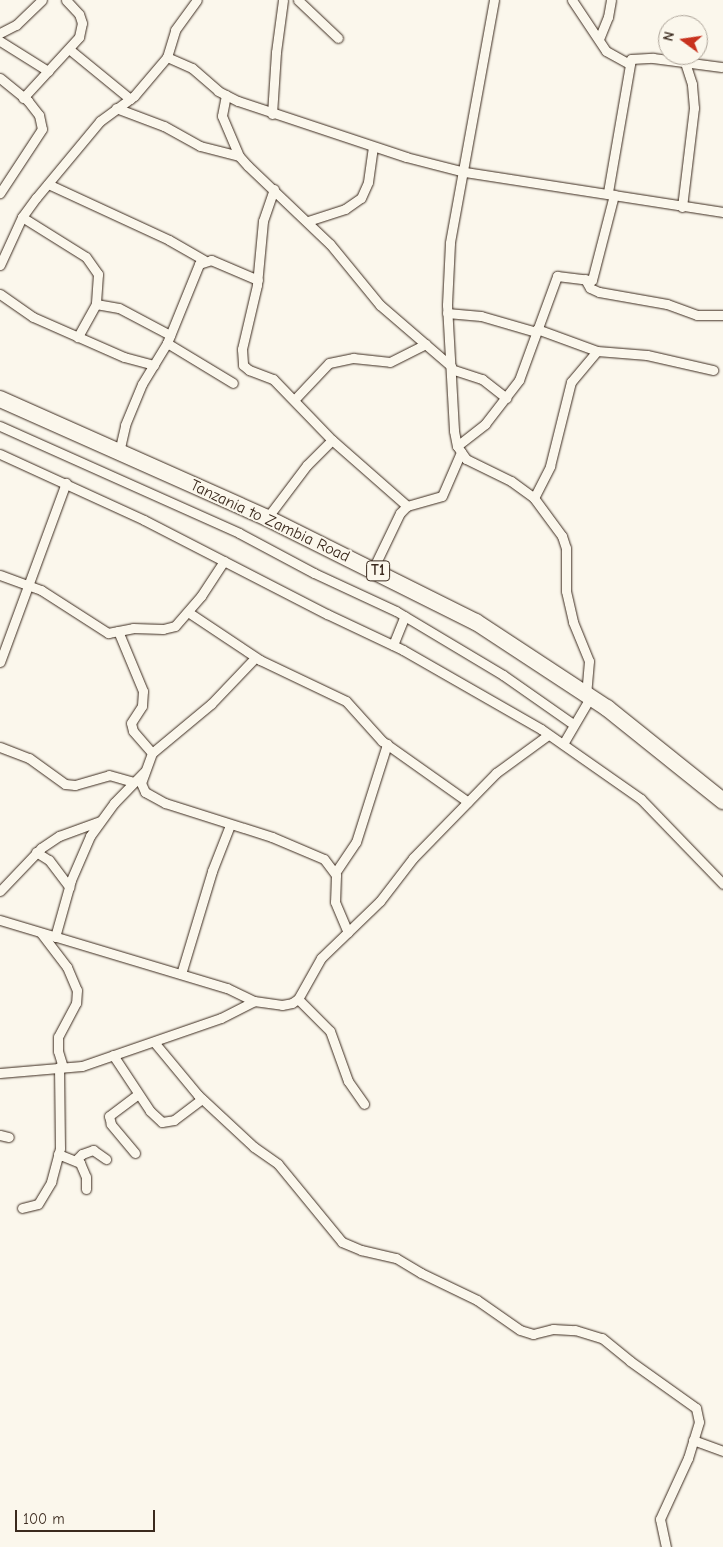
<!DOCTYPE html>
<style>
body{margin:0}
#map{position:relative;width:723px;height:1547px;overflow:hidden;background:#fbf7ec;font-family:"Comic Neue",sans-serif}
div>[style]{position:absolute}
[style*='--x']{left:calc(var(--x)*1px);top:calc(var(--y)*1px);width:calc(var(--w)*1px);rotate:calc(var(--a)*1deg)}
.roads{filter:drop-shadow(0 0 1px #3b2a1e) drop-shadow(0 0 1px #3b2a1e)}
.street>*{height:9px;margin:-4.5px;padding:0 4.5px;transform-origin:4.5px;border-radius:4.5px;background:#fbf7ec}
.highway>*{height:16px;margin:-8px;padding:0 8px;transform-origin:8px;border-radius:8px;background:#fbf7ec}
span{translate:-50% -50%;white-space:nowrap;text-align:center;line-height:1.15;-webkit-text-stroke:4px #fbf7ec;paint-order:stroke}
.shield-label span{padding:1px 4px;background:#fbf7ec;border:1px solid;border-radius:4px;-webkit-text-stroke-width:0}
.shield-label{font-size:15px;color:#3b2a1e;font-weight:700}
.street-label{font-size:16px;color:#3b2a1e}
.north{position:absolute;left:658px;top:15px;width:50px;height:50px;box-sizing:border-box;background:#fbf7ec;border:1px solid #aea59a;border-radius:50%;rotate:284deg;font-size:14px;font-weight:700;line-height:20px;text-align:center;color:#3b2a1e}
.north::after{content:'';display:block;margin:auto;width:18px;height:22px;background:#c8321e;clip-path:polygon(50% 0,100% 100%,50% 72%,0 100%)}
.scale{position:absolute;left:15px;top:1510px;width:140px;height:22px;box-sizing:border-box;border:2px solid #3b2a1e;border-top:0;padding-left:6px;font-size:15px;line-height:18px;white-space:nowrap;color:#3b2a1e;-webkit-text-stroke:4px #fbf7ec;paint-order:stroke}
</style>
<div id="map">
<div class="roads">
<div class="street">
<div style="--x:298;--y:0;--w:55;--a:43.5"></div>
<div style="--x:494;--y:0;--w:247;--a:100.3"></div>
<div style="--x:450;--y:243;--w:62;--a:92.8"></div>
<div style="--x:447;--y:305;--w:126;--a:86.8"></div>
<div style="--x:454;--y:431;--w:15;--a:79"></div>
<div style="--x:457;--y:446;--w:16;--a:55"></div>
<div style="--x:466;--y:459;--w:50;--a:26.1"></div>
<div style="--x:511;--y:481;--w:29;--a:36"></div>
<div style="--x:534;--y:498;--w:47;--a:53.6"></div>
<div style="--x:562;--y:536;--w:13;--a:72"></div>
<div style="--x:566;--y:548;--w:43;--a:90"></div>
<div style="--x:566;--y:591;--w:32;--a:77"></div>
<div style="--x:573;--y:622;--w:42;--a:67.7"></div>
<div style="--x:589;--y:661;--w:32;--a:95"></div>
<div style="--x:572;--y:0;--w:61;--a:56.3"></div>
<div style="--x:606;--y:51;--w:26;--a:29"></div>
<div style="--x:0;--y:33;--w:18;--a:-27"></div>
<div style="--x:16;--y:25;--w:36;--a:-44"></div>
<div style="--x:599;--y:39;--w:24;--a:-68"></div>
<div style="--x:608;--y:17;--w:17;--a:-80"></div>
<div style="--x:0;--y:41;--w:57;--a:32"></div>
<div style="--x:69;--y:49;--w:79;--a:39.3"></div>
<div style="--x:167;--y:57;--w:28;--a:-73"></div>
<div style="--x:175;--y:30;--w:37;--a:-54"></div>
<div style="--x:0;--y:78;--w:36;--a:39"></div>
<div style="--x:28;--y:101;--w:18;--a:52"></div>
<div style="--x:39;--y:115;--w:14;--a:78"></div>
<div style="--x:42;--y:129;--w:77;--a:123.3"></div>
<div style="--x:226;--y:95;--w:21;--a:101"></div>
<div style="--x:222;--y:116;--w:43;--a:67"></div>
<div style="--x:239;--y:156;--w:13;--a:48"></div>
<div style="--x:248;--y:166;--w:113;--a:43.6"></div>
<div style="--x:330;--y:244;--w:79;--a:50.7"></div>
<div style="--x:380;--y:305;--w:94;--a:40.7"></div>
<div style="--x:23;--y:98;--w:83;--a:-47.4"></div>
<div style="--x:79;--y:37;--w:14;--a:-78"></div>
<div style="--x:82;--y:23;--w:9;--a:-108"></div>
<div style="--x:79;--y:14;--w:19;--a:-133"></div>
<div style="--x:116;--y:108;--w:51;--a:20.6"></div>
<div style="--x:164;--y:126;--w:41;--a:29.1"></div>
<div style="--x:200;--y:146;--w:40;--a:14.4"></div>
<div style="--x:272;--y:114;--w:62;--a:-86.3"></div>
<div style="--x:276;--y:52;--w:52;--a:-82.3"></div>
<div style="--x:48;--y:184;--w:133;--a:24.8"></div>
<div style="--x:169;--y:240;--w:40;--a:29.7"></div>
<div style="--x:274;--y:189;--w:34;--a:109"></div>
<div style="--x:263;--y:221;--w:64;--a:95.4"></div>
<div style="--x:257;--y:285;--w:66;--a:103.2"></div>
<div style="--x:242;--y:349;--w:16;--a:86"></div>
<div style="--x:243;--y:365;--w:8;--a:40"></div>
<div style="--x:249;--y:370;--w:26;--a:21"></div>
<div style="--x:273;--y:379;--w:85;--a:46"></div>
<div style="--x:332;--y:440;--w:100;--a:41.3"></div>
<div style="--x:608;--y:192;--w:135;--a:-80.2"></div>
<div style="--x:631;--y:59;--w:22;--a:-3"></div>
<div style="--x:653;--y:58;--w:69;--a:7.5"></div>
<div style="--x:682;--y:207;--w:100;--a:-83.1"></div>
<div style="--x:694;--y:108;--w:24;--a:-95"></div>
<div style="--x:692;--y:84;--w:23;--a:-108"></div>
<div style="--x:22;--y:217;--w:75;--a:32"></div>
<div style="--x:86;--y:257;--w:21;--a:55"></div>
<div style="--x:98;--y:274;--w:30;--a:94"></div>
<div style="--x:96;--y:304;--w:38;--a:119"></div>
<div style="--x:308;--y:221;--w:39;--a:-18"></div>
<div style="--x:345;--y:209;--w:19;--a:-35"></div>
<div style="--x:361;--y:198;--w:17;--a:-66"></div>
<div style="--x:368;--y:182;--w:35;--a:-82"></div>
<div style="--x:0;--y:265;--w:53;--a:-65.4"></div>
<div style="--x:22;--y:217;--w:24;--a:-54"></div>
<div style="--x:36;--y:198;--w:100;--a:-50.3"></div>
<div style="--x:100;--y:121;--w:42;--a:-36.3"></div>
<div style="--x:134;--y:96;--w:51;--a:-49.8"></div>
<div style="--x:167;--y:57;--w:27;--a:24"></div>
<div style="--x:192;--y:68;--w:35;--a:41"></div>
<div style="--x:218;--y:91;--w:22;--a:27"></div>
<div style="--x:238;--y:101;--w:177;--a:18.4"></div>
<div style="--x:406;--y:157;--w:61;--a:14.3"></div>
<div style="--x:465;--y:172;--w:261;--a:8.8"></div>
<div style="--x:585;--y:279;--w:10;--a:61"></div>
<div style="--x:590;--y:288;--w:10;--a:24"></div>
<div style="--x:599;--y:292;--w:69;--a:10"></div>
<div style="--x:667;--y:304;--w:32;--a:20"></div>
<div style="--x:697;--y:315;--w:26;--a:0"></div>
<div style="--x:0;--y:294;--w:40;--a:34.9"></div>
<div style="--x:33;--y:317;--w:99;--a:23.7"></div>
<div style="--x:124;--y:357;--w:31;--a:15"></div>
<div style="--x:96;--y:304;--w:23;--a:10"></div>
<div style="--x:119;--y:308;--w:58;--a:27.9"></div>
<div style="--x:447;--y:313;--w:34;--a:5"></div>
<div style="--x:481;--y:316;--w:57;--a:16.2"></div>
<div style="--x:167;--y:343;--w:77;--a:31.2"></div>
<div style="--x:597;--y:351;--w:50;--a:4.6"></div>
<div style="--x:647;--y:355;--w:68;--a:12.8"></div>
<div style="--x:451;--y:369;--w:33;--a:18"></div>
<div style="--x:482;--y:379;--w:31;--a:38"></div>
<div style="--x:294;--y:400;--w:51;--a:-46.6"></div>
<div style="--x:329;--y:363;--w:25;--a:-12"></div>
<div style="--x:353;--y:358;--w:37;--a:6"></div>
<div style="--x:390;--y:362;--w:40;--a:-26.6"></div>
<div style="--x:0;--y:426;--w:262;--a:24.1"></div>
<div style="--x:239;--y:533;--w:85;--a:28.1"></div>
<div style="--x:314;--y:573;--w:90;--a:24.9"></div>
<div style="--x:396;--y:611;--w:125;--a:30.9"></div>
<div style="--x:503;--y:675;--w:85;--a:35"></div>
<div style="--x:457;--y:446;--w:36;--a:-38"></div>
<div style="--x:485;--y:424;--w:56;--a:-52.3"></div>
<div style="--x:519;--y:380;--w:111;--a:-69.9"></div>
<div style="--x:557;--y:276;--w:35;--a:7"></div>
<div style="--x:592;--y:280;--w:88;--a:-75.5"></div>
<div style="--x:119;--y:452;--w:28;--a:-77"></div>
<div style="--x:125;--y:425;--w:44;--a:-67.5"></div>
<div style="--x:142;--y:384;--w:48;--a:-58.6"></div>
<div style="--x:167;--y:343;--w:85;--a:-67.9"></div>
<div style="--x:199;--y:264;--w:13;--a:-18"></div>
<div style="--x:211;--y:260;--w:51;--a:23.1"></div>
<div style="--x:0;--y:454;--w:158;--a:24.6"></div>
<div style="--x:144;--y:520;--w:206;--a:27.2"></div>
<div style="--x:327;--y:614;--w:84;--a:25.3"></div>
<div style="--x:403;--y:650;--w:159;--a:29.8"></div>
<div style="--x:541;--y:729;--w:122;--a:35"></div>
<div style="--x:641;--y:799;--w:118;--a:46"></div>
<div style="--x:534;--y:498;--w:36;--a:-63"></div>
<div style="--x:550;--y:466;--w:87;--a:-76"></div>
<div style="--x:571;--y:382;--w:40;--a:-50"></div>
<div style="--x:597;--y:351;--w:64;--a:-159.9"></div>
<div style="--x:267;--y:518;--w:66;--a:-53"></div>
<div style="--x:307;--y:465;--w:35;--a:-45"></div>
<div style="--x:373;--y:569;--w:62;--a:-64.3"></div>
<div style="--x:400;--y:513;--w:10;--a:-45"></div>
<div style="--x:407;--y:506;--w:36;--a:-16"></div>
<div style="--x:442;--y:496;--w:48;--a:-66.6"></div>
<div style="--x:0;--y:575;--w:44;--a:20.1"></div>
<div style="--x:41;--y:590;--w:80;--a:32.7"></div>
<div style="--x:108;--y:633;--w:25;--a:-11"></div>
<div style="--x:133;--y:628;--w:30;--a:2"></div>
<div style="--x:163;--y:629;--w:12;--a:-14"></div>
<div style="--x:175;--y:626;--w:40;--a:-49"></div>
<div style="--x:201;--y:596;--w:42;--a:-56.7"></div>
<div style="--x:188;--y:612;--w:87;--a:33.7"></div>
<div style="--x:260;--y:660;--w:95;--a:25.5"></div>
<div style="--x:346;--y:701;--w:54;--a:48"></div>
<div style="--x:382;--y:741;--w:105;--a:35.3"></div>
<div style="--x:118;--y:631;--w:65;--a:67.4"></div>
<div style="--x:143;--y:691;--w:15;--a:94"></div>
<div style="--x:142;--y:706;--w:20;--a:123"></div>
<div style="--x:131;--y:723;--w:8;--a:76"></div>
<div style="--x:133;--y:731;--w:29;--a:49"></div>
<div style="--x:152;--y:753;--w:32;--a:110"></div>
<div style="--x:141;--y:783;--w:10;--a:66"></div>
<div style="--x:145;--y:792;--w:23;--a:29"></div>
<div style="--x:165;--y:803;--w:112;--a:17.6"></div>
<div style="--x:272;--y:837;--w:56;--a:22.9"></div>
<div style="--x:324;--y:859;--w:20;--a:53"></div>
<div style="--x:336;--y:875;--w:27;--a:92"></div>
<div style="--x:335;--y:902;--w:33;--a:67"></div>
<div style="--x:393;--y:645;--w:31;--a:-68"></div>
<div style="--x:0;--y:662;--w:191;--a:-69.8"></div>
<div style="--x:563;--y:744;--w:56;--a:-59.7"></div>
<div style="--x:0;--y:747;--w:31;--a:21"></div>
<div style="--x:29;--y:758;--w:44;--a:35.8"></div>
<div style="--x:65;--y:784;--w:10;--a:6"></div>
<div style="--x:75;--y:785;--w:35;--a:-16"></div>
<div style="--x:109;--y:775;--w:26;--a:16"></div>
<div style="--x:152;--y:753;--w:77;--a:-39.7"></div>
<div style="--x:211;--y:704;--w:64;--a:-46.3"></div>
<div style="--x:36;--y:852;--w:15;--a:32"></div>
<div style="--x:49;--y:860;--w:34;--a:53"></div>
<div style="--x:335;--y:873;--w:37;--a:-56"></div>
<div style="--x:356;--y:842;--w:103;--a:-72.4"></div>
<div style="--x:0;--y:891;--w:59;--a:-46.4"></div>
<div style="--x:41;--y:848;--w:22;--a:-34"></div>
<div style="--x:59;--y:836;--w:44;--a:-20.1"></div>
<div style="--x:0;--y:920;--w:237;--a:16.7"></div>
<div style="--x:227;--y:988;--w:30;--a:26"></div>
<div style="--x:254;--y:1001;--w:28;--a:8"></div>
<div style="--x:282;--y:1005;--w:10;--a:-11"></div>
<div style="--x:292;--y:1003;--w:7;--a:-34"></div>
<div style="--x:298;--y:999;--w:47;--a:-60.7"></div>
<div style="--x:321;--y:958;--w:82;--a:-44"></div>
<div style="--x:380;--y:901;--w:54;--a:-52.5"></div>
<div style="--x:413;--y:858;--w:119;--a:-45.7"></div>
<div style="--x:496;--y:773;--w:64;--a:-36.2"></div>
<div style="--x:41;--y:933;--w:43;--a:52.6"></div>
<div style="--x:67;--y:967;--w:25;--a:67"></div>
<div style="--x:77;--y:990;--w:13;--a:94"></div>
<div style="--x:76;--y:1003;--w:38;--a:118"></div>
<div style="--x:58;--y:1037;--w:14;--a:90"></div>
<div style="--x:58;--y:1051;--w:17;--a:73"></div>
<div style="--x:55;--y:937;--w:59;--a:-74.3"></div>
<div style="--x:71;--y:880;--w:48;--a:-66.6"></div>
<div style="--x:90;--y:836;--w:41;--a:-54"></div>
<div style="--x:114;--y:803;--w:43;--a:-45.9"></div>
<div style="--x:181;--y:974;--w:108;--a:-73.2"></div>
<div style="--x:212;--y:871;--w:49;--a:-68.6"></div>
<div style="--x:298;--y:999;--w:45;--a:45"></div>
<div style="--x:330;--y:1031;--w:53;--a:70.2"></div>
<div style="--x:348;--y:1081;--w:28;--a:55"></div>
<div style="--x:154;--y:1042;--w:69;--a:50.3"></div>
<div style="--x:198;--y:1095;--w:76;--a:42.9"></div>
<div style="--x:254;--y:1147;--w:29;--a:35"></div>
<div style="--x:278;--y:1164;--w:101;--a:50.6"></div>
<div style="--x:342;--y:1242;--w:21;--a:23"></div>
<div style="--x:361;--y:1250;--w:36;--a:13"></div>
<div style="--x:396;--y:1258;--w:29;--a:31"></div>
<div style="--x:421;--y:1273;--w:62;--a:25.7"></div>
<div style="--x:477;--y:1300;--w:52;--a:34.9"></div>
<div style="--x:520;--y:1330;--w:14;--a:17"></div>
<div style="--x:533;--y:1334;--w:21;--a:-14"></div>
<div style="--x:553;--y:1329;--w:22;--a:3"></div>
<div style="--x:575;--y:1330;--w:28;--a:17"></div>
<div style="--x:602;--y:1338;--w:36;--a:39"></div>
<div style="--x:630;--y:1361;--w:81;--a:35.5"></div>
<div style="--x:696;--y:1408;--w:14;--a:78"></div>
<div style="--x:699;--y:1422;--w:38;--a:107"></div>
<div style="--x:688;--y:1458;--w:67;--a:114.7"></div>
<div style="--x:660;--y:1519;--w:29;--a:78"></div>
<div style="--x:113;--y:1055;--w:67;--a:56.5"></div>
<div style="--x:150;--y:1111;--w:16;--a:43"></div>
<div style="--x:162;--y:1122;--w:12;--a:-9"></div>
<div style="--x:174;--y:1120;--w:35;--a:-37"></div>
<div style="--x:0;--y:1073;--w:82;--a:-4.9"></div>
<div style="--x:82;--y:1066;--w:147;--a:-19.1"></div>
<div style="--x:221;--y:1018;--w:37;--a:-27"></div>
<div style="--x:0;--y:1135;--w:9;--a:13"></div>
<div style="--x:135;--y:1153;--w:38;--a:-130"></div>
<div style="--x:111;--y:1124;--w:8;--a:-104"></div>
<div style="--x:109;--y:1116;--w:36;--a:-37"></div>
<div style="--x:58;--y:1154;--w:24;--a:22"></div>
<div style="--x:80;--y:1163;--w:15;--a:67"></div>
<div style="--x:86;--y:1177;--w:12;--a:90"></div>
<div style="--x:77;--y:1159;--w:7;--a:-45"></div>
<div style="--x:82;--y:1154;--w:12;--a:-20"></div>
<div style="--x:93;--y:1150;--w:16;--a:35"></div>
<div style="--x:22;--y:1208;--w:16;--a:-14"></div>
<div style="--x:38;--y:1204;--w:26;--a:-59"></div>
<div style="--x:51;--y:1182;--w:35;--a:-75"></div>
<div style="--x:60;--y:1148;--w:81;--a:-90.7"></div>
<div style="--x:693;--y:1440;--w:32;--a:20"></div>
</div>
<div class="highway">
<div style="--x:0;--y:399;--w:292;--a:24"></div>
<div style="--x:267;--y:518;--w:233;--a:26.5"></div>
<div style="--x:476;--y:622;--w:157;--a:33.3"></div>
<div style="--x:607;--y:708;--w:149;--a:38.7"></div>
</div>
</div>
<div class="shield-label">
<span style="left:378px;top:571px">T1</span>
</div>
<div class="street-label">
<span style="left:270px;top:521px;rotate:25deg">Tanzania to Zambia Road</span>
</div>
<div class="north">N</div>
<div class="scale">100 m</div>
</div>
